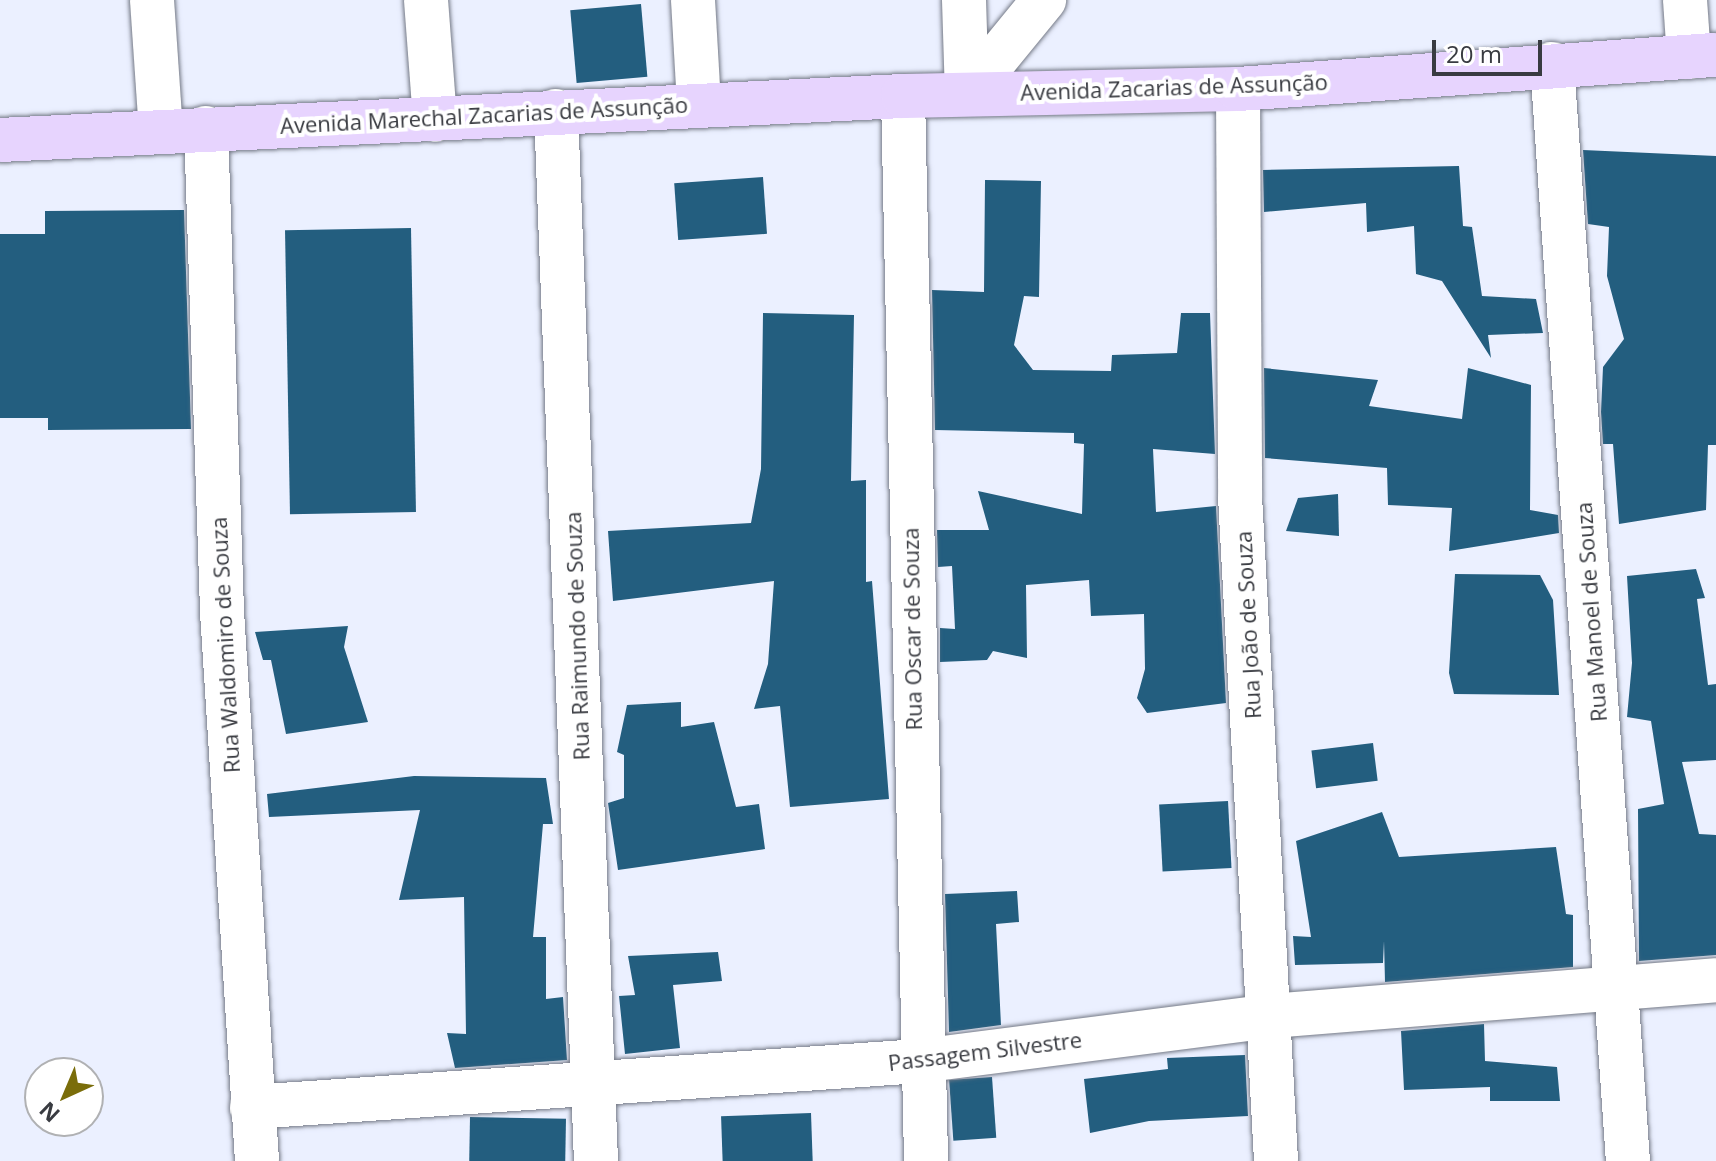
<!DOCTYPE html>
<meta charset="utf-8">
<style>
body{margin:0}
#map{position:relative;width:1716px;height:1161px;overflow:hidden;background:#ebf0ff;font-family:"Open Sans",sans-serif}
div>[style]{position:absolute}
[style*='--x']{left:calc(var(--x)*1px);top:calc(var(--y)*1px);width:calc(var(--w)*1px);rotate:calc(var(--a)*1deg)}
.building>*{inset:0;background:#235e7f;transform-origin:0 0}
.roads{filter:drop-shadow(0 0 2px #757a87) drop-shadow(0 0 2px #757a87)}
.minor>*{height:44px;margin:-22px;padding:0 22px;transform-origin:22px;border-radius:22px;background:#fff}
.major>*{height:44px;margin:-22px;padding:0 22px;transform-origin:22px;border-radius:22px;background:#e7d4fe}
span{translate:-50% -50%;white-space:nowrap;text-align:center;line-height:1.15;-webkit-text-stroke:8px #fff;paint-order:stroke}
.street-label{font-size:22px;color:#393b41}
.north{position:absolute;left:24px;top:1057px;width:80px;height:80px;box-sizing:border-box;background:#fff;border:2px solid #b0b1b3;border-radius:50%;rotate:224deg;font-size:22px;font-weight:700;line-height:32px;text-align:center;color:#393b41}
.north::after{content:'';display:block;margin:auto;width:28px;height:36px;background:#7a6d0a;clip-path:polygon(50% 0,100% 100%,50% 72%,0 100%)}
.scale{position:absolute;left:1432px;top:40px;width:110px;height:36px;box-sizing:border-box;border:4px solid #393b41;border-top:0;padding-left:10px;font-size:24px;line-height:28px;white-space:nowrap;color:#393b41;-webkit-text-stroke:6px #fff;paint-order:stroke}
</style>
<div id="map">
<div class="building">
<div style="left:641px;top:4px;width:73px;height:71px;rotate:85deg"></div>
<div style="clip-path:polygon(1583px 150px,1716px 156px,1716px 445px,1708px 445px,1706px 510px,1619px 524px,1613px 444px,1603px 444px,1601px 412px,1603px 367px,1624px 339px,1607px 276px,1609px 227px,1588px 224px)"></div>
<div style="clip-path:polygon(1459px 166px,1463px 226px,1472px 227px,1482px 296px,1536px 299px,1543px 333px,1488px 335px,1491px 358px,1442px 281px,1416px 274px,1414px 226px,1367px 232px,1366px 203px,1264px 212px,1263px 170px)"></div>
<div style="left:763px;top:177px;width:57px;height:89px;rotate:86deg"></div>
<div style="clip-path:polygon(985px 180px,1041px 181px,1039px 297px,1024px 296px,1014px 345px,1033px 370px,1111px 371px,1112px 355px,1177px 353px,1181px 313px,1210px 313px,1215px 454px,1153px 449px,1156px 512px,1216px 506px,1226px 703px,1147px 713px,1137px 698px,1145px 669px,1144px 614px,1091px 616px,1089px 580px,1026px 585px,1027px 658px,993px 651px,987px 660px,940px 662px,940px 628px,955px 629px,952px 566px,938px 567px,937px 530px,989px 530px,978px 491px,1082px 514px,1084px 444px,1074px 443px,1074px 433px,935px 430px,932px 290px,984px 292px)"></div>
<div style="clip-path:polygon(184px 210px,191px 429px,48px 430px,48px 418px,0 418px,0 234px,45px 234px,45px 211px)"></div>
<div style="left:411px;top:228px;width:284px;height:126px;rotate:89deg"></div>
<div style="clip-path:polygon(763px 313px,854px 315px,851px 481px,866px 480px,866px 582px,872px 581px,889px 799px,790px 807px,780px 706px,754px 709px,768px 664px,774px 581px,613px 601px,608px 531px,751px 523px,761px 469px)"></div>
<div style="clip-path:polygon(1264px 368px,1378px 380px,1369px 406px,1462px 419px,1468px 368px,1531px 385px,1530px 510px,1558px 515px,1559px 533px,1449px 551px,1452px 508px,1388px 505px,1387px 468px,1265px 458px)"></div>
<div style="clip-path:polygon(1338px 494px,1339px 536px,1286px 531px,1298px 498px)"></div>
<div style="clip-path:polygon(1696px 569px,1705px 598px,1697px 599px,1708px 685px,1716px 684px,1716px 760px,1682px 762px,1699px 834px,1716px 835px,1716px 955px,1639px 961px,1638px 809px,1664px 804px,1651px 721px,1627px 717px,1632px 663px,1627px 576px)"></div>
<div style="clip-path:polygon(1455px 574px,1540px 575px,1553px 600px,1559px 695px,1454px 694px,1449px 673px)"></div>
<div style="clip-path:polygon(348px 626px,344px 647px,368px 722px,286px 734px,271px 660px,263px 660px,255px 632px)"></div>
<div style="clip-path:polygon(681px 702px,681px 727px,714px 722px,736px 807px,759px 804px,765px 849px,618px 870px,608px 803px,624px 798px,624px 755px,617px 752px,627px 705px)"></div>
<div style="left:1373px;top:743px;width:38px;height:62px;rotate:83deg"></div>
<div style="clip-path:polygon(414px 776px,546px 778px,553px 824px,543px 824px,533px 937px,546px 937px,546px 999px,563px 997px,567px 1060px,455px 1068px,447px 1033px,466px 1034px,464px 897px,399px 900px,420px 810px,269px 817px,267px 794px)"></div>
<div style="left:1228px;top:801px;width:67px;height:69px;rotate:87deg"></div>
<div style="clip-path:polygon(1382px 812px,1399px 857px,1556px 847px,1566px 914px,1573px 915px,1573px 967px,1385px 982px,1384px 941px,1383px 963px,1295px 965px,1293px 936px,1311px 937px,1296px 841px)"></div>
<div style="clip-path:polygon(1017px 891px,1019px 922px,996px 924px,1001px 1025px,949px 1032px,945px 894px)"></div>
<div style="clip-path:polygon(718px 952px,722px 981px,673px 985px,680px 1048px,625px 1054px,619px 996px,635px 995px,628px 956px)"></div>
<div style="clip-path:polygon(1484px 1024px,1485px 1061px,1557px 1067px,1560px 1101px,1490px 1101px,1490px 1087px,1404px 1090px,1401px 1031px)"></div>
<div style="clip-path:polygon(1245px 1055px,1248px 1116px,1149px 1121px,1090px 1133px,1084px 1079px,1168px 1069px,1167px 1058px)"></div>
<div style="left:992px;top:1077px;width:61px;height:43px;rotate:86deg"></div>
<div style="left:811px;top:1113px;width:48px;height:90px;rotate:88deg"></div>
<div style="left:470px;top:1117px;width:96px;height:44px;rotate:1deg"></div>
</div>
<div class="roads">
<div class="minor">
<div style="--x:152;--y:0;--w:132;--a:86.1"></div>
<div style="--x:426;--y:0;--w:120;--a:85.7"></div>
<div style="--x:693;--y:0;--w:105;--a:86.7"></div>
<div style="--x:964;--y:0;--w:94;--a:88.2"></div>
<div style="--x:1685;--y:0;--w:57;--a:86"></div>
<div style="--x:1552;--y:64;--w:1100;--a:86.04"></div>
<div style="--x:972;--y:88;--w:114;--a:-50.7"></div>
<div style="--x:1238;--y:89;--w:407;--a:89.7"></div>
<div style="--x:1240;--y:496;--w:666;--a:86.9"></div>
<div style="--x:903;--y:96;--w:1065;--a:88.76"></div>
<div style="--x:556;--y:111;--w:1051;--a:87.82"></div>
<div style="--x:206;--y:128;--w:484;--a:88.1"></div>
<div style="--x:222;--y:612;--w:550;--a:86.35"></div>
<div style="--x:252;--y:1107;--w:670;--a:-3.94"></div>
<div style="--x:920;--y:1061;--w:354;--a:-7.3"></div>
<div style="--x:1271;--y:1016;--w:446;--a:-4.6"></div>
</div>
<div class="major">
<div style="--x:0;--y:140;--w:904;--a:-2.79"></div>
<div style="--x:903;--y:96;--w:335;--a:-1.2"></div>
<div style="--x:1238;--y:89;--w:479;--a:-4.1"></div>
</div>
</div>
<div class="street-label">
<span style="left:1174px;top:87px;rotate:-2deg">Avenida Zacarias de Assunção</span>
<span style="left:484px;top:115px;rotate:-3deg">Avenida Marechal Zacarias de Assunção</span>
<span style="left:1591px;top:612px;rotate:-94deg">Rua Manoel de Souza</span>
<span style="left:1248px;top:625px;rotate:-93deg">Rua João de Souza</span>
<span style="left:912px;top:629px;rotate:-91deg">Rua Oscar de Souza</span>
<span style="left:577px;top:636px;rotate:-92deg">Rua Raimundo de Souza</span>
<span style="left:225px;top:645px;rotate:-93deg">Rua Waldomiro de Souza</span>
<span style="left:985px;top:1051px;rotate:-7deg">Passagem Silvestre</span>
</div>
<div class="north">N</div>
<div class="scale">20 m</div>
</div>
